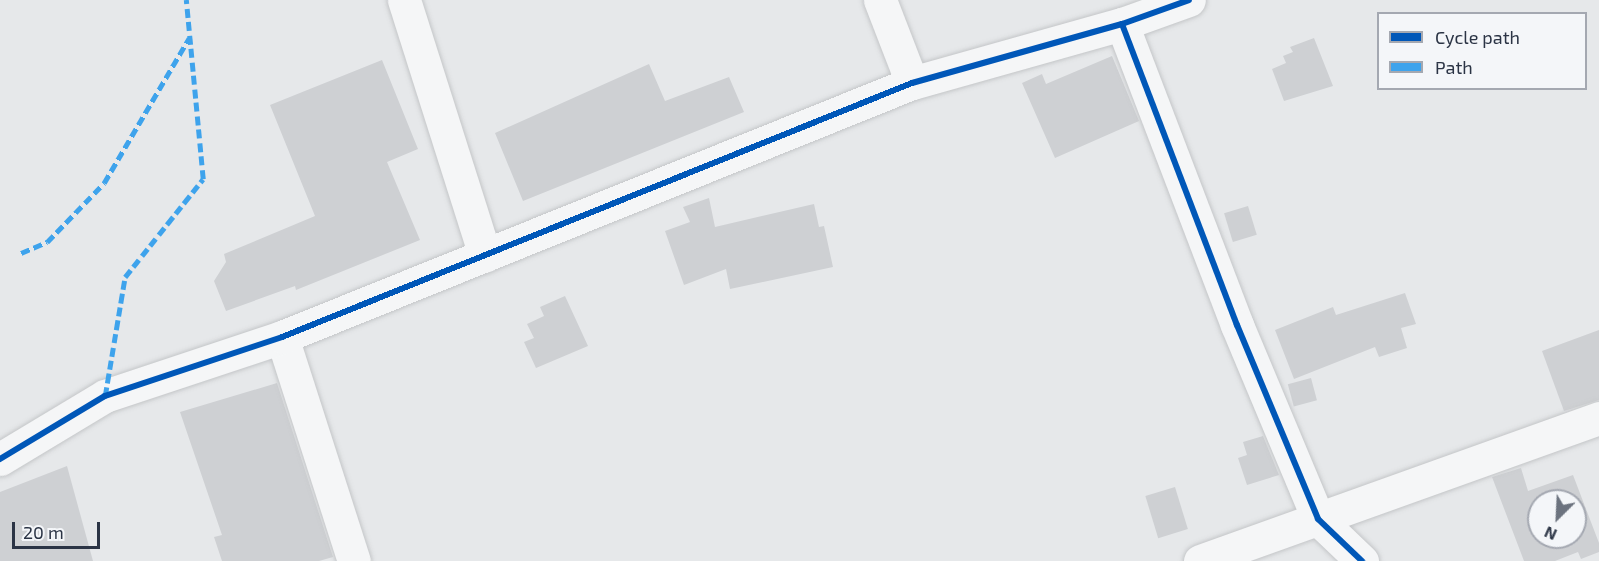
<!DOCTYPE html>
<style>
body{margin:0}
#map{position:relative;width:1599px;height:561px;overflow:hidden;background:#e6e8ea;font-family:"Exo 2",sans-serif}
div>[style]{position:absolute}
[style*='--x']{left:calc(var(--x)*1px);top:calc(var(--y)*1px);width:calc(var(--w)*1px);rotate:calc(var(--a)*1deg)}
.building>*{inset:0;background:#ced0d3;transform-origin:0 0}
.roads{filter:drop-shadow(0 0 2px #c4c6c8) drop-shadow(0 0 2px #c4c6c8)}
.minor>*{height:33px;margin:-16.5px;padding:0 16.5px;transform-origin:16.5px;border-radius:16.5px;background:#f5f6f7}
.quiet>*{height:4.5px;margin-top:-2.25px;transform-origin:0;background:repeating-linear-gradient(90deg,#3ea3ec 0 9px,transparent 0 13.5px)}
.cycleway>*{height:6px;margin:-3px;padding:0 3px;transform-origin:3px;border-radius:3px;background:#0057b8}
span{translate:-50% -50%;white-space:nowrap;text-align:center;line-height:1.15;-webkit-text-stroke:5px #f4f6f9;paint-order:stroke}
.legend{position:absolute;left:1377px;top:12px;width:210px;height:78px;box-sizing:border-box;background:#f4f6f9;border:2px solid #a4a8b1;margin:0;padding:8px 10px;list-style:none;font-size:18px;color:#2b3445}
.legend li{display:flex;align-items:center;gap:12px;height:30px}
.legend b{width:30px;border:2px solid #a4a8b1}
.north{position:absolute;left:1527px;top:489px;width:60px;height:60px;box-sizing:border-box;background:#f4f6f9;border:2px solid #a4a8b1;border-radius:50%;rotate:204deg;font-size:16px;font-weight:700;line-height:24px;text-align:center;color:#2b3445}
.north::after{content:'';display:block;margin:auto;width:21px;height:27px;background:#6c737f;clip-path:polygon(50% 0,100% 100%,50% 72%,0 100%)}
.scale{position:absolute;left:12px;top:522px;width:88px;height:27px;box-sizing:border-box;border:3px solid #2b3445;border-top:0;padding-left:8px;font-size:18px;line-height:21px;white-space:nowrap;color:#2b3445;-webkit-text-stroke:4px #f4f6f9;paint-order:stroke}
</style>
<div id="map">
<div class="building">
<div style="clip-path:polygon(1314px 38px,1333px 86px,1284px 101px,1272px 69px,1286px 63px,1283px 56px,1293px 52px,1290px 47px)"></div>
<div style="clip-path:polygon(1112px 56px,1139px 121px,1055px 158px,1022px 83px,1042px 74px,1046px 84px)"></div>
<div style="clip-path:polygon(382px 60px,418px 149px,387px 162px,420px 240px,296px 290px,295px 286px,226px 311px,214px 281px,226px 262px,224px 254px,315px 216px,270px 105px)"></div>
<div style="clip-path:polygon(649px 64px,665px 101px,729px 77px,744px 112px,523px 201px,495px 133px)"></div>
<div style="clip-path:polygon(709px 198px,715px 227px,814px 204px,819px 227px,824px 226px,833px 267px,730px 289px,726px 269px,684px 285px,665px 231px,690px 222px,683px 207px)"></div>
<div style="left:1248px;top:206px;width:30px;height:25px;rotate:73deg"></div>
<div style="clip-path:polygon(1405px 293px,1416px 324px,1401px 328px,1407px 348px,1379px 357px,1375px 347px,1294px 379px,1275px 330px,1333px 307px,1336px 315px)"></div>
<div style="clip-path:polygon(565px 296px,588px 346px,536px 368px,524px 342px,534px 338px,527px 324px,544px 316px,540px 307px)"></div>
<div style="clip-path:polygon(1599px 330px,1599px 400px,1564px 411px,1542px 351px)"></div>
<div style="left:1311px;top:378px;width:23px;height:24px;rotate:75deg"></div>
<div style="clip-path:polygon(277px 383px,333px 557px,319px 561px,222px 561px,214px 537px,222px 535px,180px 412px)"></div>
<div style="clip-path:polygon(1263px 436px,1279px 475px,1247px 485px,1238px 458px,1247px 455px,1243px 442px)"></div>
<div style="clip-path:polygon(67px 466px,93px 561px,0 561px,0 492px)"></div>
<div style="clip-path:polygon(evenodd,1521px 468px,1528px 491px,1573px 475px,1599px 543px,1599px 552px,1581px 559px,1578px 552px,1555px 561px,1524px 561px,1492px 477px,1521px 468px,1539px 501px,1575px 501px,1575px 537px,1539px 537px,1539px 501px)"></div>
<div style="left:1175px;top:487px;width:44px;height:31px;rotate:73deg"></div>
</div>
<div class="roads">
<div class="minor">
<div style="--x:404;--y:0;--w:268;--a:72.4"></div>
<div style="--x:880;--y:0;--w:89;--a:68.9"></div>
<div style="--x:1122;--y:24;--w:322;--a:69.1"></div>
<div style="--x:1237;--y:325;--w:210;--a:67.3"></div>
<div style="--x:1318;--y:519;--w:61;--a:43.7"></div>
<div style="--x:282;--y:337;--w:235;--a:72.2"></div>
<div style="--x:0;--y:459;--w:122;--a:-31"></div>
<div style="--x:105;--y:396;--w:187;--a:-18.4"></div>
<div style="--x:282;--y:337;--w:679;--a:-21.96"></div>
<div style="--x:912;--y:83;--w:218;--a:-15.7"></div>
<div style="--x:1122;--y:24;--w:71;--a:-19.7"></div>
<div style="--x:1200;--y:561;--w:424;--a:-19.7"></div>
</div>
</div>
<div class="quiet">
<div style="--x:21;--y:253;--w:28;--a:-23"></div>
<div style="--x:47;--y:242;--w:82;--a:-46"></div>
<div style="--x:104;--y:183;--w:168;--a:-59.6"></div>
<div style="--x:105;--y:396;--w:121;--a:-80.5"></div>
<div style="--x:125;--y:277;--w:125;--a:-51.5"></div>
<div style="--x:203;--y:179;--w:180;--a:-95.4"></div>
</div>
<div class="cycleway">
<div style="--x:1122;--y:24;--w:322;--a:69.1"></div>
<div style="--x:1237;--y:325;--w:210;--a:67.3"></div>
<div style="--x:1318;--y:519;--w:61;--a:43.7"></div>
<div style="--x:0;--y:459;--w:122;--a:-31"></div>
<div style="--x:105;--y:396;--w:187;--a:-18.4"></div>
<div style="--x:282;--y:337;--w:679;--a:-21.96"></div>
<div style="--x:912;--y:83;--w:218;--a:-15.7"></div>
<div style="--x:1122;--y:24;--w:71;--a:-19.7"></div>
</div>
<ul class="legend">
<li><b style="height:8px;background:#0057b8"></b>Cycle path</li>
<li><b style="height:8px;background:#3ea3ec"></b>Path</li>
</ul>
<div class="north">N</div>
<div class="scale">20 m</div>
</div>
